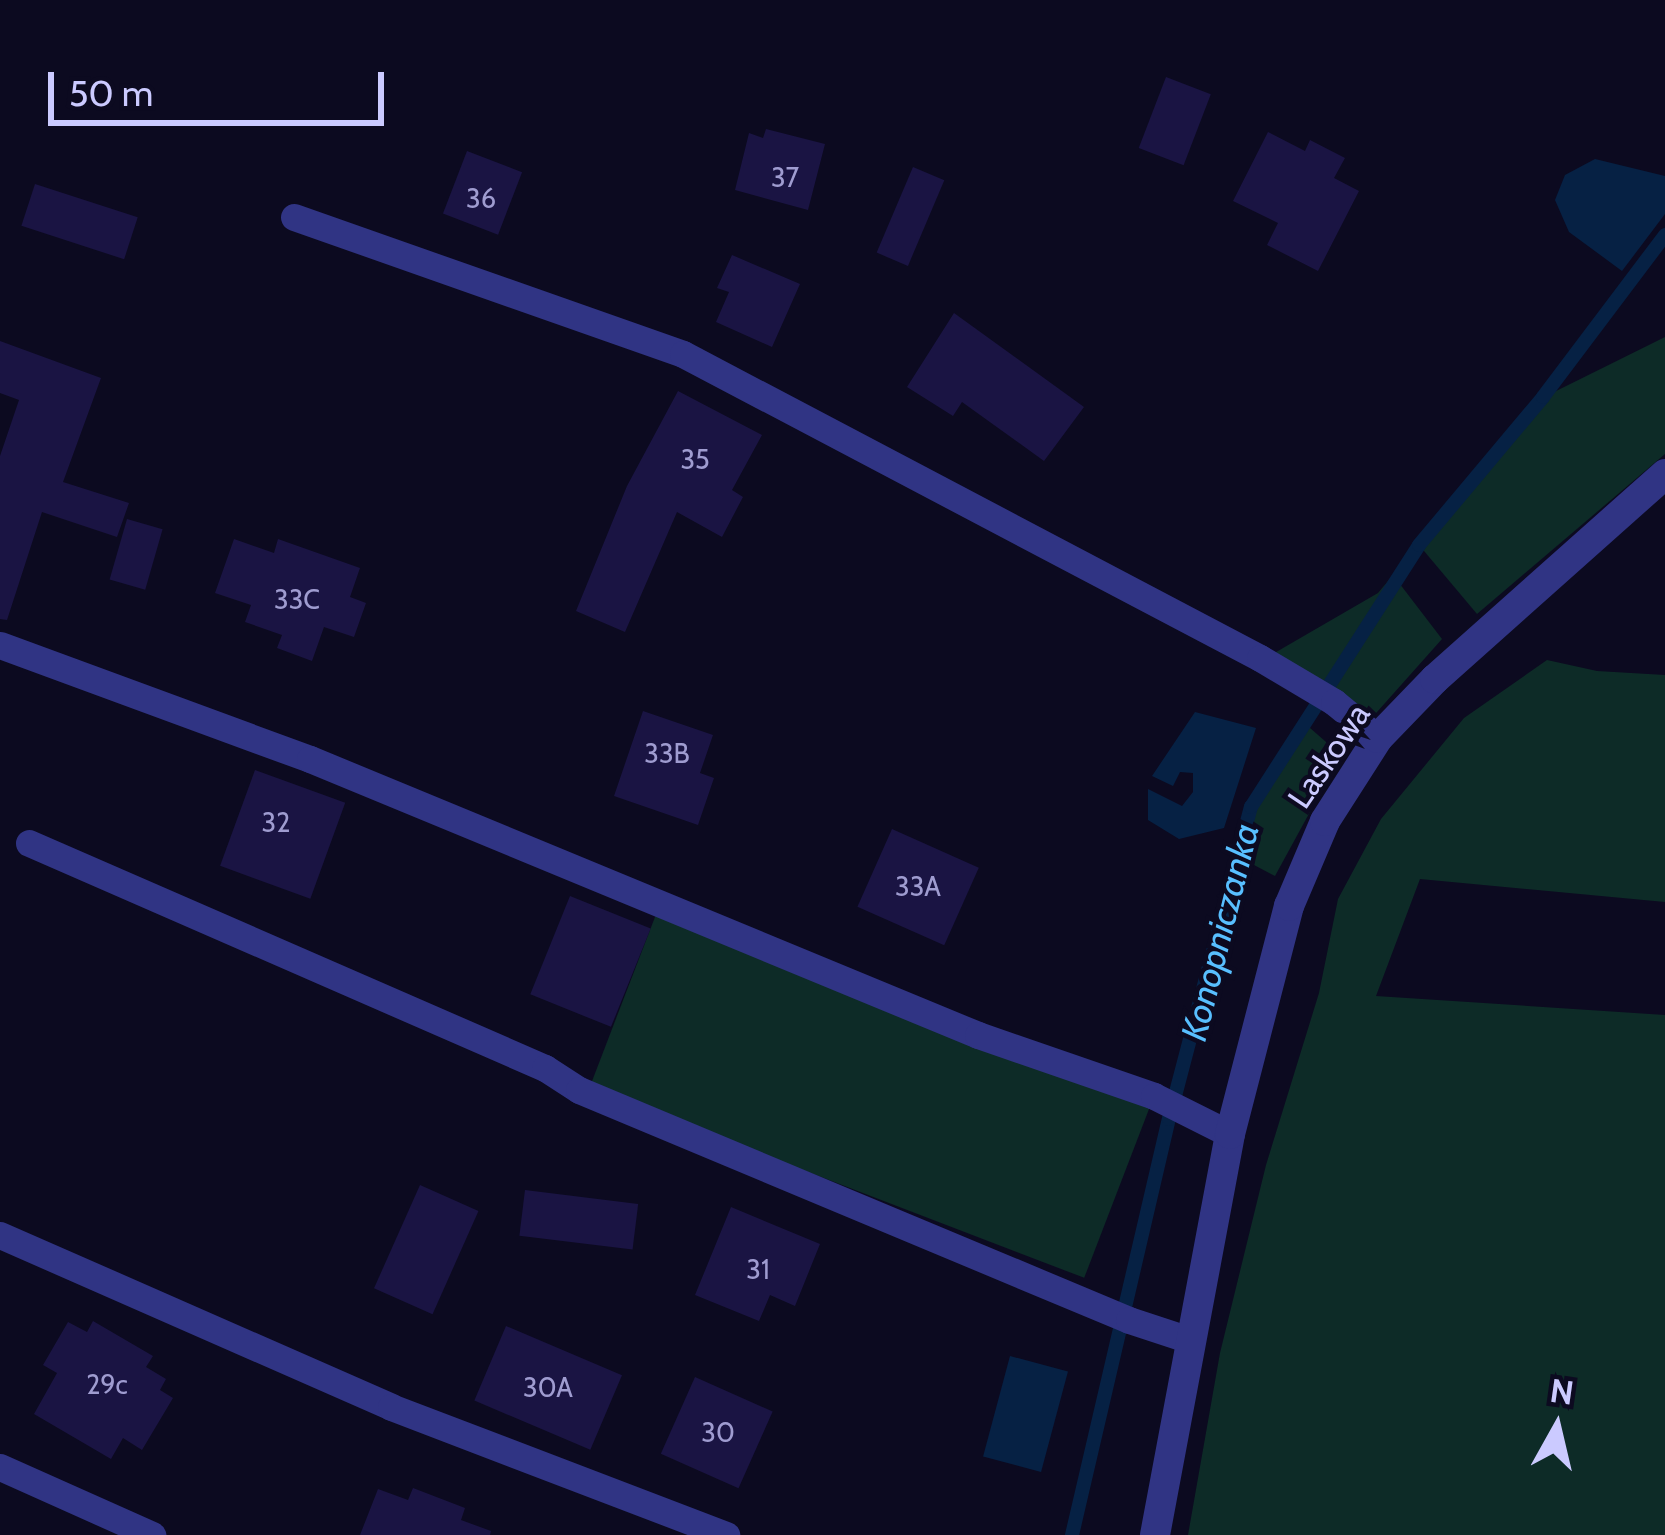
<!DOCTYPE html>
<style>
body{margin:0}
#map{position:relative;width:1665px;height:1535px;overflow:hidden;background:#0c0a20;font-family:Cabin,sans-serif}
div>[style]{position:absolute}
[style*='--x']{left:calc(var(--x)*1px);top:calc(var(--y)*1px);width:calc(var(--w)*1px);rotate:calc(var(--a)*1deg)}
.green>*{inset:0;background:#0d2b27;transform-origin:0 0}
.water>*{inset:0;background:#062144;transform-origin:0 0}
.stream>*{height:14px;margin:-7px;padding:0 7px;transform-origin:7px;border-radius:7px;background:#062144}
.building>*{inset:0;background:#1a1443;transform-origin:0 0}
.service>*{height:27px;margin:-13.5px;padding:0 13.5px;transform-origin:13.5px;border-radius:13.5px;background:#303484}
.minor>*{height:30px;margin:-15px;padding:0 15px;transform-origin:15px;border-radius:15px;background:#303484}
span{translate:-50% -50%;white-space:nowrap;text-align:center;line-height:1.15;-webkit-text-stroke:9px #0c0a20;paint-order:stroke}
.number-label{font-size:27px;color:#9f9cd0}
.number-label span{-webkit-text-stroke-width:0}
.street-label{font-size:33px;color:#cbcaff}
.water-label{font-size:36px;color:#58bfff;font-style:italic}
.north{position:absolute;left:1497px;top:1367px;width:120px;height:120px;-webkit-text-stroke:9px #0c0a20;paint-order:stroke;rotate:8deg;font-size:33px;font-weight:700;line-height:48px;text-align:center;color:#cbcaff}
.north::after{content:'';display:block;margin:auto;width:42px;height:54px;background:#cbcaff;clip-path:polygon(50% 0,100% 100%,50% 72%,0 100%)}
.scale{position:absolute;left:48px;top:72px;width:336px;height:54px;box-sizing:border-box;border:6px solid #cbcaff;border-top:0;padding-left:15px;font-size:36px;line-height:42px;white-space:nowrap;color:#cbcaff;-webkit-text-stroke:9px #0c0a20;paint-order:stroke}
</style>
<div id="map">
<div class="green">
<div style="clip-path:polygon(1665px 337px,1665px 454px,1477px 614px,1419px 545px,1544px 397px)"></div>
<div style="clip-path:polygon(1393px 575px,1442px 639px,1361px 730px,1271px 655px,1378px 593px)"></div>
<div style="clip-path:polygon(1547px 660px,1597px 671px,1665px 675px,1665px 902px,1420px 879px,1376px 996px,1665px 1015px,1665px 1535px,1188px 1535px,1220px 1353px,1266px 1165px,1319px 993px,1338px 899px,1381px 819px,1464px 718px)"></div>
<div style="clip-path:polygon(1302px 721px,1341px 755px,1275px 876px,1235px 855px,1251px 807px)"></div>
<div style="left:660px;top:904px;width:530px;height:197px;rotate:21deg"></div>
</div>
<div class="water">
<div style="clip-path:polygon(1595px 159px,1665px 176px,1665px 214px,1622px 271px,1569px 232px,1555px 200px,1565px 175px)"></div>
<div style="clip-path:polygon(1195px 712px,1256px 728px,1224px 828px,1179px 839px,1148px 820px,1148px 789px,1182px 806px,1193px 792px,1193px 773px,1180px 772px,1173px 786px,1152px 776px)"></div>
<div style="left:1010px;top:1356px;width:60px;height:104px;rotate:15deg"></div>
</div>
<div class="stream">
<div style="--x:1072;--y:1535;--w:427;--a:-76.9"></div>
<div style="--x:1169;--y:1119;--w:323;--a:-75.3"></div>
<div style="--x:1251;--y:807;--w:311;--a:-57.3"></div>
<div style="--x:1419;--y:545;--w:193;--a:-50"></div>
<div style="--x:1543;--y:397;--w:203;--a:-53"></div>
</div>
<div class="building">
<div style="left:1166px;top:77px;width:48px;height:76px;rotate:21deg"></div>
<div style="clip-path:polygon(766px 129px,825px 144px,808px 210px,735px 190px,749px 133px,763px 138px)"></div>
<div style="clip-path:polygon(1268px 132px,1305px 151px,1310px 140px,1345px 158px,1334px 178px,1359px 191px,1318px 271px,1267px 245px,1278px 223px,1233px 201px)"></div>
<div style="left:467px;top:151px;width:59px;height:67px;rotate:21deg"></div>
<div style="left:913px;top:167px;width:34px;height:93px;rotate:23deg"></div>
<div style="left:35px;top:184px;width:108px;height:44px;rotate:18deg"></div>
<div style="clip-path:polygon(732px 255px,800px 284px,772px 347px,716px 322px,729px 292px,717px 288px)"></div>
<div style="clip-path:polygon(954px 313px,1084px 407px,1044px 461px,962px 402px,953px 416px,907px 387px)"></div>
<div style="clip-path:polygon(0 341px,101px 378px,63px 482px,129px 503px,117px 537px,42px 512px,7px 620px,0 619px,0 456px,19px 400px,0 393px)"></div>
<div style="clip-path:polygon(678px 391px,762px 435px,732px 490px,743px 497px,722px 537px,677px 512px,625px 632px,576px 611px,627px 486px)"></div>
<div style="left:127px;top:519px;width:37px;height:63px;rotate:16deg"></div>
<div style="clip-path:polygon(234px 539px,274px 553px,278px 539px,360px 568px,350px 597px,366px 603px,354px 637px,324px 627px,312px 661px,277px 648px,282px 635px,245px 622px,251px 605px,215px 593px)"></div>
<div style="clip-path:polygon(643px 711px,713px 735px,700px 773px,714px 778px,698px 825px,614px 796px)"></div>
<div style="left:255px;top:770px;width:96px;height:102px;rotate:20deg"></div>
<div style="left:892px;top:829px;width:95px;height:85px;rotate:24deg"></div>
<div style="left:570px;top:896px;width:87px;height:106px;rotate:22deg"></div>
<div style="left:420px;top:1185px;width:64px;height:113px;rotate:24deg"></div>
<div style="left:525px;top:1190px;width:114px;height:46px;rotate:7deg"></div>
<div style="clip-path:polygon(731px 1207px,820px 1244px,795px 1306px,770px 1295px,759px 1321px,695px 1295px)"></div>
<div style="clip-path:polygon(93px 1321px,153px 1356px,146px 1367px,166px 1379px,160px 1390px,173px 1398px,142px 1450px,123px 1438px,111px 1459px,34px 1414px,57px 1373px,43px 1365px,68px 1322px,87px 1332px)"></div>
<div style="left:506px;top:1326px;width:126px;height:81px;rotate:23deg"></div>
<div style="left:695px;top:1377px;width:85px;height:84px;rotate:24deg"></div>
<div style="clip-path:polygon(413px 1488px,465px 1508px,461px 1520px,491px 1531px,490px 1535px,360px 1535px,378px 1489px,408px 1500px)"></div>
</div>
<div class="service">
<div style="--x:294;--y:217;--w:412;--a:19.4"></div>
<div style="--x:683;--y:354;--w:652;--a:27.78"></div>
<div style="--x:1260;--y:658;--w:86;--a:30.7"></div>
<div style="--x:1334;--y:702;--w:57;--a:39.3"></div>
<div style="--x:0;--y:645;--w:330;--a:20.2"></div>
<div style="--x:310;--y:759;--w:723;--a:22.45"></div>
<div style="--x:978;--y:1035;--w:186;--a:19.1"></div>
<div style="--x:1154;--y:1096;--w:85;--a:26.6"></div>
<div style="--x:29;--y:843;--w:563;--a:23.56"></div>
<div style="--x:545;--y:1068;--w:40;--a:32.9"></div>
<div style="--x:579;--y:1090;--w:596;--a:22.69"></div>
<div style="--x:1129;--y:1320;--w:64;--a:18.2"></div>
<div style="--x:0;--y:1235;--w:427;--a:23.7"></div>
<div style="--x:391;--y:1407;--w:359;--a:20.9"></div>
<div style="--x:0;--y:1467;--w:167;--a:24.1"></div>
</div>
<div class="minor">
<div style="--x:1155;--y:1535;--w:408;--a:-79.4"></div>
<div style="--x:1230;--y:1134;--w:236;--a:-75.5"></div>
<div style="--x:1289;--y:906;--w:92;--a:-67"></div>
<div style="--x:1325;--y:821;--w:98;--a:-57.4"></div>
<div style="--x:1378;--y:738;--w:82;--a:-46"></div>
<div style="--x:1435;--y:679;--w:308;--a:-41.7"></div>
</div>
<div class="number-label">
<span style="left:785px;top:178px">37</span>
<span style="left:481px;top:199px">36</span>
<span style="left:695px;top:460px">35</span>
<span style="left:297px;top:600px">33C</span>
<span style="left:667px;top:754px">33B</span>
<span style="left:276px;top:823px">32</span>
<span style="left:918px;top:887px">33A</span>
<span style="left:758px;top:1270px">31</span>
<span style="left:107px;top:1385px">29c</span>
<span style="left:548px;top:1388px">30A</span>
<span style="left:718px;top:1433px">30</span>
</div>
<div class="street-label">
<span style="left:1329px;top:756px;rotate:-56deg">Laskowa</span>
</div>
<div class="water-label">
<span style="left:1220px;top:932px;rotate:-76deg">Konopniczanka</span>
</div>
<div class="north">N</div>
<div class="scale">50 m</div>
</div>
